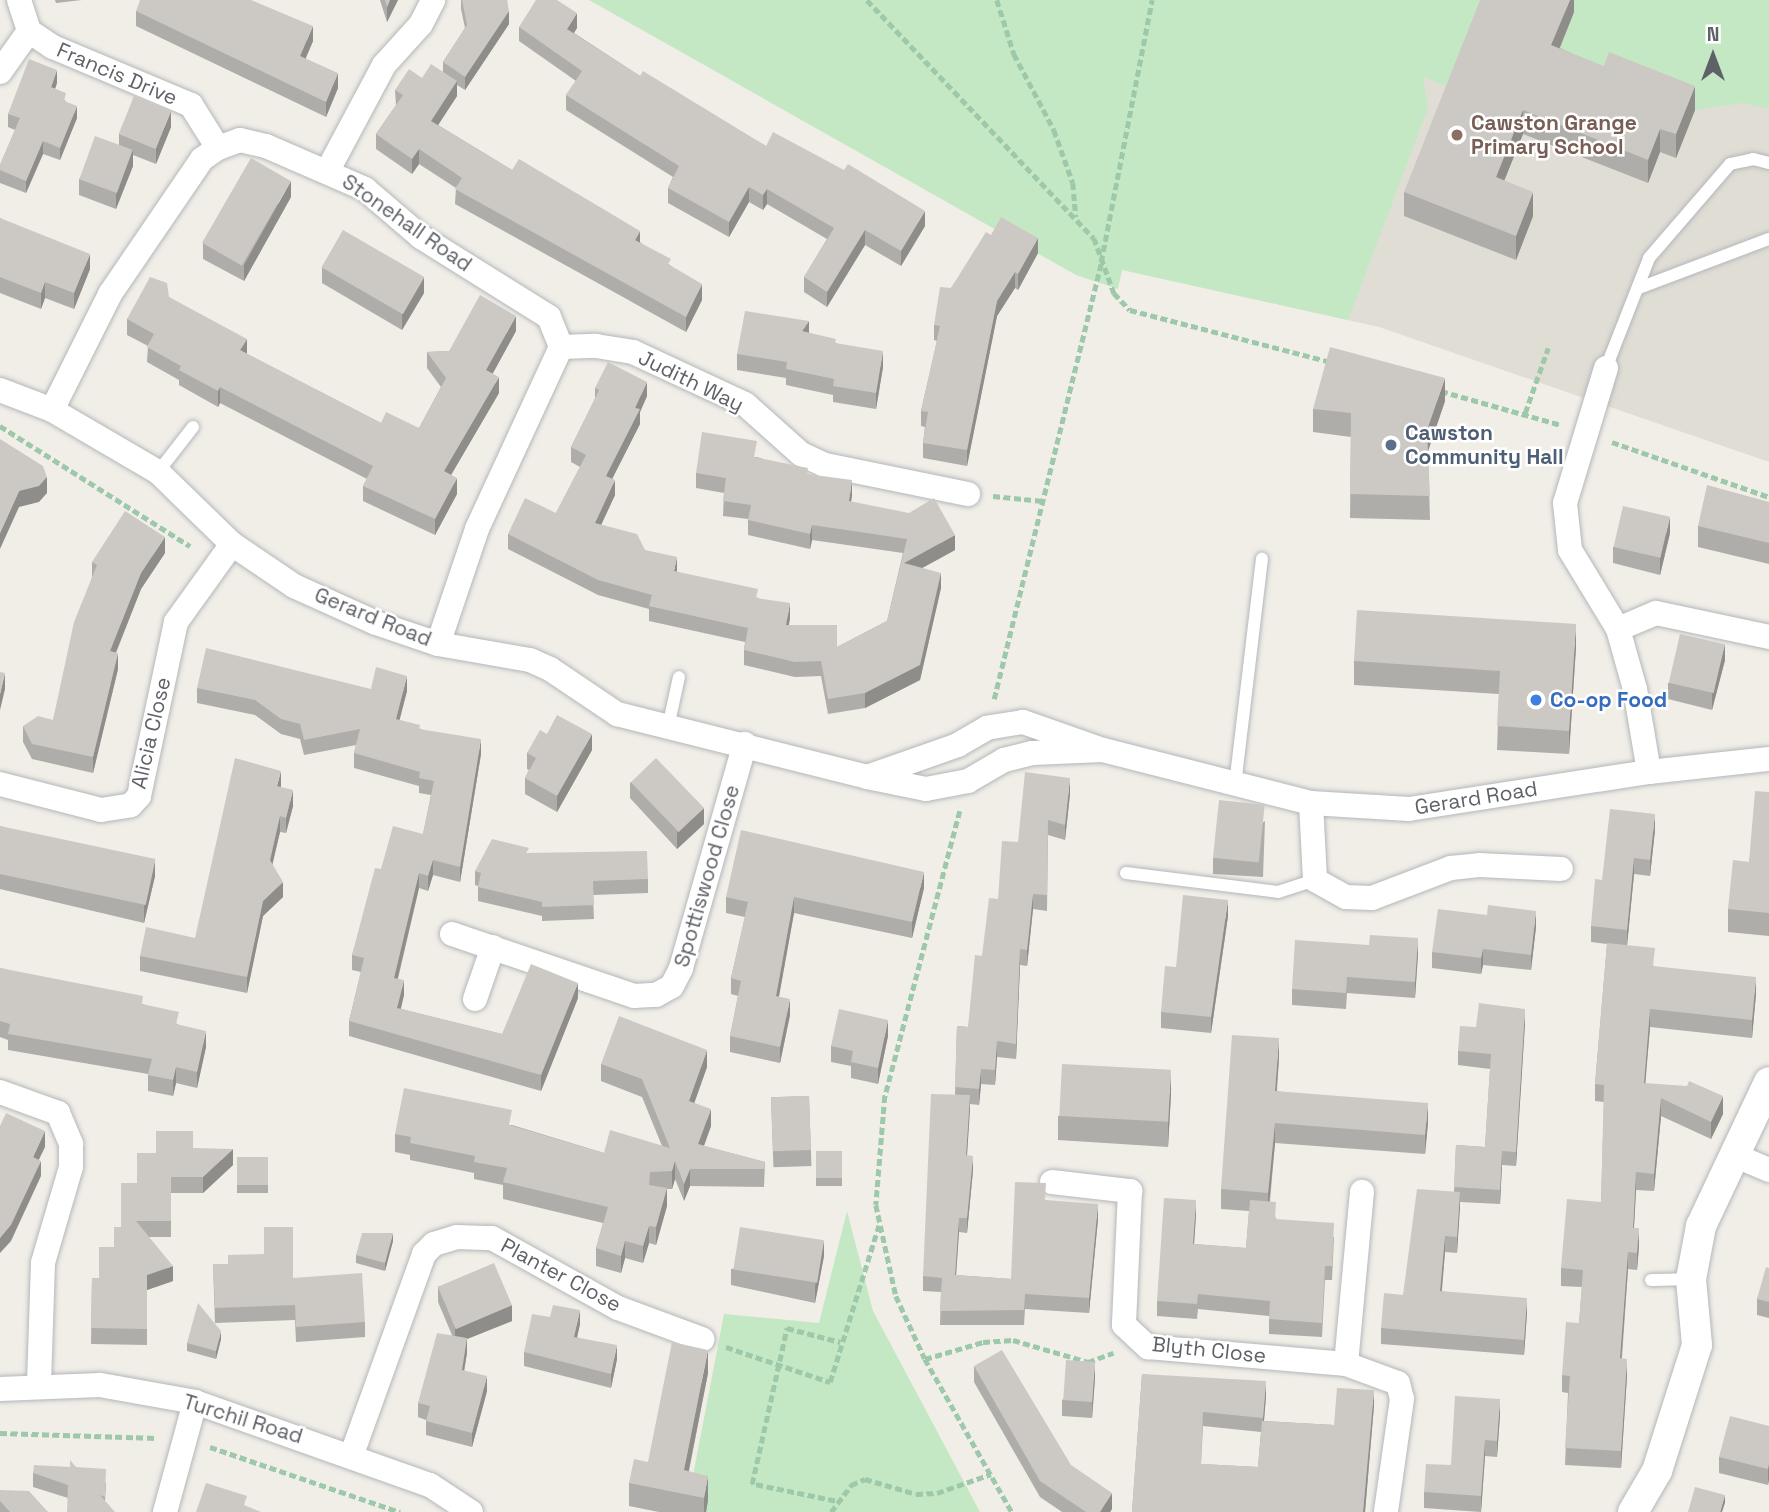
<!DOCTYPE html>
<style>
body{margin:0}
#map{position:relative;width:1769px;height:1512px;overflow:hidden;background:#f0eee7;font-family:"Space Grotesk",sans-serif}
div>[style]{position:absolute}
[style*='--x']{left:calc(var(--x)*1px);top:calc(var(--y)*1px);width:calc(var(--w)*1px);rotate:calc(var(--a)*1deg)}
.education>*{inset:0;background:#e0ddd5}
.green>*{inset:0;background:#c4e8c4}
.path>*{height:4.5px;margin-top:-2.25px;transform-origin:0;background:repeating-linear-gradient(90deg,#9dc8aa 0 7px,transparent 0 10.5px)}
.roads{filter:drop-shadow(0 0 2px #b4b7bb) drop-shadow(0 0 2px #b4b7bb)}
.service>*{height:12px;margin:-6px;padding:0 6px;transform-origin:6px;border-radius:6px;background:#fff}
.minor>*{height:24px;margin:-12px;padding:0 12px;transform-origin:12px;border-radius:12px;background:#fff}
.tertiary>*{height:30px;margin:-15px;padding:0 15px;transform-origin:15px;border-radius:15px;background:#fff}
.wall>*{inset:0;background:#afada9;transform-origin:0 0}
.shaded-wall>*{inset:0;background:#8f8d89}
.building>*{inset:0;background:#ccc9c4;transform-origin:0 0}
.dots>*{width:19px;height:19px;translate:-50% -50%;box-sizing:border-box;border:4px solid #fff;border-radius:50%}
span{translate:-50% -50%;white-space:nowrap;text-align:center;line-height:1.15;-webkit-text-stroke:5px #fff;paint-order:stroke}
.street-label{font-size:21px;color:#5e6267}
.education-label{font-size:21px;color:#785e54;font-weight:700}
.left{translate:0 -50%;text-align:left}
.service-label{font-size:21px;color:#4e5e75;font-weight:700}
.shop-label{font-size:21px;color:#366cbe;font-weight:700}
.north{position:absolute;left:1678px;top:21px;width:70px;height:70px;-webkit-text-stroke:5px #fff;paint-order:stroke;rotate:0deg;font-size:19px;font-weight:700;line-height:28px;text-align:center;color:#5e6267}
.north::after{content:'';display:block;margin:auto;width:24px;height:32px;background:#5e6267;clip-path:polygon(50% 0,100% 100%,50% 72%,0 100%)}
</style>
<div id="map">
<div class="education">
<div style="clip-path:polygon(1170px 0,1769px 0,1769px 462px,1379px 327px,1121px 269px)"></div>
</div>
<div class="green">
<div style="clip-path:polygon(589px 0,1490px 0,1454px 89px,1423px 77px,1428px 108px,1348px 320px,1122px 270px,1118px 289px,1076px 275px)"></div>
<div style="clip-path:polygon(1560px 0,1769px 0,1769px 109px,1743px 103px,1695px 110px,1610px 76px,1552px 69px,1574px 12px)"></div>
<div style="clip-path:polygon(847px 1211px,873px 1311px,980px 1512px,686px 1512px,724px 1314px,819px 1323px)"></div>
</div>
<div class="path">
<div style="--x:867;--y:0;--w:329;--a:46.4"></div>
<div style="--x:1094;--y:238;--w:59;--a:70"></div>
<div style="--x:1114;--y:293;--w:23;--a:47"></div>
<div style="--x:1130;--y:310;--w:208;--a:14.5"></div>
<div style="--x:997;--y:0;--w:57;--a:72.5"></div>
<div style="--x:1014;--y:54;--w:86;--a:62.2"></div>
<div style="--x:1054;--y:130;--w:56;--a:70.3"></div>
<div style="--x:1073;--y:183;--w:34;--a:85"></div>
<div style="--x:1441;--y:391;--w:125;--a:15.8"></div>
<div style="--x:1525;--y:413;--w:69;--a:-70.5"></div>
<div style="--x:0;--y:426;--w:225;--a:32.3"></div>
<div style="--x:1612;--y:442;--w:166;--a:19.3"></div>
<div style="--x:993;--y:496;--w:50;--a:5.7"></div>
<div style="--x:994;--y:699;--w:450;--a:-76.2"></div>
<div style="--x:1101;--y:262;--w:267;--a:-79"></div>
<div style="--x:960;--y:811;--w:295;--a:104.7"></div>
<div style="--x:885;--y:1096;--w:109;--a:94.7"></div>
<div style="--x:876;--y:1205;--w:93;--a:77.6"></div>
<div style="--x:896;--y:1296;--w:69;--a:65.3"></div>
<div style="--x:925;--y:1359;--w:176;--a:60.4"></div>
<div style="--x:726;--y:1347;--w:110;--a:18.6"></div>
<div style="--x:830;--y:1382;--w:164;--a:-72.7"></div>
<div style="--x:925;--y:1359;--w:60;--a:-16.3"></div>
<div style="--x:983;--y:1342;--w:30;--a:-4"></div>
<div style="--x:1013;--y:1340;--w:78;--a:16.3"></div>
<div style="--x:1088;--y:1362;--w:27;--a:-20"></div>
<div style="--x:0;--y:1433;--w:157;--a:1.8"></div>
<div style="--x:210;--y:1447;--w:201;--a:18.9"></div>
<div style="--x:835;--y:1501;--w:85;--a:-168.4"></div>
<div style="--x:752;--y:1484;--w:160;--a:-77.4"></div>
<div style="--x:787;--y:1328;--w:55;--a:14.8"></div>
<div style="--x:831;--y:1512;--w:34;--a:-53"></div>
<div style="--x:851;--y:1485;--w:15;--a:-23"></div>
<div style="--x:865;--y:1479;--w:53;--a:16.4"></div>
<div style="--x:916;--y:1494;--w:21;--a:-3"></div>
<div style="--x:937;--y:1493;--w:57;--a:-19.4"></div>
</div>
<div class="roads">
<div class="service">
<div style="--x:1639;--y:288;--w:139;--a:-20.7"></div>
<div style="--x:1606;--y:368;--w:118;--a:-68.6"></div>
<div style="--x:1649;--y:258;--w:124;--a:-49.2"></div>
<div style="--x:1730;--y:164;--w:24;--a:-12"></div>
<div style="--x:1753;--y:159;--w:16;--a:14"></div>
<div style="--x:158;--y:472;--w:57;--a:-52.1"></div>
<div style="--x:668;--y:727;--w:51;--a:-77.6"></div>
<div style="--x:1235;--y:785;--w:228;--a:-83.2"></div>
<div style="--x:1126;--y:873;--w:153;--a:7.1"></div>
<div style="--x:1278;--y:892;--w:39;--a:-18"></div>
<div style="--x:1651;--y:1280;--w:40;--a:-1.4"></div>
</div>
<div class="minor">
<div style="--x:19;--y:0;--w:33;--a:72"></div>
<div style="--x:29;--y:31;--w:29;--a:34"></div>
<div style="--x:53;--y:47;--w:150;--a:22.8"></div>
<div style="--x:191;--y:105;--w:51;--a:57.9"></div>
<div style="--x:0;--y:72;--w:50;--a:-54.7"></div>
<div style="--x:328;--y:170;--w:119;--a:-61.9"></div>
<div style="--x:384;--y:65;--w:55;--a:-47.9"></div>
<div style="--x:421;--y:24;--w:27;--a:-63"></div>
<div style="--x:561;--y:347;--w:35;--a:-2"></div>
<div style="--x:596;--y:346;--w:37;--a:9"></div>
<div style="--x:633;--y:352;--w:123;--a:24.9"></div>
<div style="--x:745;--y:404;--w:75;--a:41.8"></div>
<div style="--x:801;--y:454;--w:26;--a:25"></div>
<div style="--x:825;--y:465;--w:146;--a:11.5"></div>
<div style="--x:1606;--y:368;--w:141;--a:106.9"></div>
<div style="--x:1565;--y:503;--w:47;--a:83.9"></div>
<div style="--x:1570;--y:550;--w:92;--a:58.7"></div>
<div style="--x:1618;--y:629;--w:62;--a:74.2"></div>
<div style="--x:1635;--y:689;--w:84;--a:80.4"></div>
<div style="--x:0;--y:390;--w:56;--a:21"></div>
<div style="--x:52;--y:410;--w:123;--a:30.3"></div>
<div style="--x:158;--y:472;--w:103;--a:44.2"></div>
<div style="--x:232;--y:544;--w:75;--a:34.1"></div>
<div style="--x:294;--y:586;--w:90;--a:24.3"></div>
<div style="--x:376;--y:623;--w:65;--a:18.7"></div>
<div style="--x:438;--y:644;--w:93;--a:9.9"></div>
<div style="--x:530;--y:660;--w:22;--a:24"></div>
<div style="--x:550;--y:669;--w:81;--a:33.9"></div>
<div style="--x:617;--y:714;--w:258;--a:14.1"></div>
<div style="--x:867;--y:777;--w:60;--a:11.5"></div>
<div style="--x:926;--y:789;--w:43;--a:-10.8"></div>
<div style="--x:968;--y:781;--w:42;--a:-30.3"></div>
<div style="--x:1004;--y:760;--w:29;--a:-14"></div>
<div style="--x:1032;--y:753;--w:71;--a:-2.4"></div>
<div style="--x:1103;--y:750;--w:85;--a:-160.7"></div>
<div style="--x:1023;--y:722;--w:36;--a:171"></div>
<div style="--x:987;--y:728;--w:34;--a:150"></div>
<div style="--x:958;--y:745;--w:96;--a:160.6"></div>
<div style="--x:52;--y:410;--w:130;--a:-63.4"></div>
<div style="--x:110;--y:294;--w:163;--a:-55.7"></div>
<div style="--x:202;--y:159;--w:19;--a:-35"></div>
<div style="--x:218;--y:148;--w:23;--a:-20"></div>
<div style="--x:240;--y:140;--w:27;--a:13"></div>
<div style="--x:266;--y:146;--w:108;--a:23.5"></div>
<div style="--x:365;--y:189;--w:74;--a:40.6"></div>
<div style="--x:421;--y:237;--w:151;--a:32"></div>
<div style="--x:549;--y:317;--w:32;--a:68"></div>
<div style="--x:561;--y:347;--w:200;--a:114.8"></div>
<div style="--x:477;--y:529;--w:121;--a:108.7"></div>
<div style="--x:1618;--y:629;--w:41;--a:-22.8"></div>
<div style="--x:1656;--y:613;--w:116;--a:12"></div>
<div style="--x:1103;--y:750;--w:215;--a:14.3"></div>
<div style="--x:1311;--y:803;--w:98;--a:3.5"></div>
<div style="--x:1409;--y:809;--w:243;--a:-8.8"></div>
<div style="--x:1649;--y:772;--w:121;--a:-6.2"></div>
<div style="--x:0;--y:784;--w:104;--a:14.4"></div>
<div style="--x:101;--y:810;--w:30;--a:-9"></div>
<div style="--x:131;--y:805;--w:12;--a:-48"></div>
<div style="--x:139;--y:796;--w:178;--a:-78"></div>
<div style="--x:176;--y:622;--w:96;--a:-54.3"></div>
<div style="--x:1311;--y:803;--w:77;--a:87"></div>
<div style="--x:1315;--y:880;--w:35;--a:29"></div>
<div style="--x:1346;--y:897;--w:26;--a:2"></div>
<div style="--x:1372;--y:898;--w:85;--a:-20.8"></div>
<div style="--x:1451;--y:868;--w:28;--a:-6"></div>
<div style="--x:1479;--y:865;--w:82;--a:2.8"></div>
<div style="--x:452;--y:934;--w:192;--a:18.8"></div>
<div style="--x:634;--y:996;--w:22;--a:-3"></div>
<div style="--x:656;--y:995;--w:18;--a:-29"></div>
<div style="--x:672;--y:986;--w:20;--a:-63"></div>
<div style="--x:681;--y:968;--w:233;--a:-74.1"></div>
<div style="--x:475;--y:999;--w:55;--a:-70.9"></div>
<div style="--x:0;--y:1092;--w:62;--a:19.9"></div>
<div style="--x:58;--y:1113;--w:34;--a:67"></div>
<div style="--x:71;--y:1144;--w:23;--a:90"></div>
<div style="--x:71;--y:1167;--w:100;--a:106.3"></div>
<div style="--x:43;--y:1263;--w:122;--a:91.9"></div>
<div style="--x:1736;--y:1156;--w:36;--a:23"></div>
<div style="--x:1052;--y:1182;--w:79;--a:6.6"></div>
<div style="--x:1130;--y:1191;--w:134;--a:92.6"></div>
<div style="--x:1124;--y:1325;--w:33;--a:43"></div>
<div style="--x:1148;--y:1347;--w:199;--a:4.9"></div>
<div style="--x:1346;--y:1364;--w:55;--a:20.1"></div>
<div style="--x:1398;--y:1383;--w:16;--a:76"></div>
<div style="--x:1402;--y:1399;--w:114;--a:98.1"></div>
<div style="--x:1346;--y:1364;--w:173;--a:-84.7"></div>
<div style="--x:0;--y:1389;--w:100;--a:-2.3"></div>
<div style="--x:100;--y:1385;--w:97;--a:10.1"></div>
<div style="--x:195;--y:1402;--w:249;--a:19.5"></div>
<div style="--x:430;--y:1485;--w:49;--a:33.4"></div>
<div style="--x:352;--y:1454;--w:213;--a:-70.2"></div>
<div style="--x:424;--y:1254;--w:14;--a:-45"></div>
<div style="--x:434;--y:1244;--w:24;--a:-17"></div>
<div style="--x:457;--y:1237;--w:35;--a:2"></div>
<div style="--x:492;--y:1238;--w:144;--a:29.1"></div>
<div style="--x:618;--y:1308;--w:90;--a:20.3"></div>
<div style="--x:165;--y:1512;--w:114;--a:-74.7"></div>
</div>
<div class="tertiary">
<div style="--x:1633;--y:1512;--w:48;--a:-59.7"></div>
<div style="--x:1657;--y:1471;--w:132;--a:-72.4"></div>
<div style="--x:1697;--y:1345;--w:66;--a:-95.2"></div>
<div style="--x:1691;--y:1279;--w:54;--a:-79.3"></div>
<div style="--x:1701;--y:1226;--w:159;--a:-64.7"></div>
</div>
</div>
<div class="wall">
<div style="clip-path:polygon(55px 0,82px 0,56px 3px)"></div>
<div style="clip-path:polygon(380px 0,398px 0,387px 22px)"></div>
<div style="clip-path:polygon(461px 0,507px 0,509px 24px,465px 90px,457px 85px,457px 96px,438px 125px,512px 170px,640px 242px,671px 266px,702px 300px,686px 332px,455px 204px,456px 188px,419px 164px,412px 174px,376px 149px,376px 134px,396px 105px,395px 90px,422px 78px,443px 72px,443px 62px,465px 28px,461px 9px)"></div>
<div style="clip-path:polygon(1574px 0,1574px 12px,1560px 48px,1695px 110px,1676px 158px,1660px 152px,1648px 183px,1523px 134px,1504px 181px,1533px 216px,1516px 260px,1404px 216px,1404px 192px)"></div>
<div style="clip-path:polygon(136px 11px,313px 41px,305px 59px,338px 88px,326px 117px,136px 26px)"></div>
<div style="clip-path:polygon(519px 27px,577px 28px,574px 33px,640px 76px,766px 146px,925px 226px,901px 266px,865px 245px,827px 307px,804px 292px,804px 277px,827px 239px,767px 204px,763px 210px,749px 202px,729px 237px,668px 203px,668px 188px,673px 177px,566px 110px,566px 95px,576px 81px,519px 41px)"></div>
<div style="clip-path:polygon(57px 83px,55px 89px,66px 102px,77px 118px,60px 160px,43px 154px,26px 193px,0 183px,0 165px,15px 130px,8px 127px,8px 114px)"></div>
<div style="clip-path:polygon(171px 127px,156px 164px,133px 155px,133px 166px,116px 209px,79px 195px,79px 179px,119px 145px,119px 134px)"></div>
<div style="clip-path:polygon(291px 197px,244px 281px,203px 259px,203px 243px)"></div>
<div style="clip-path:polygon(0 218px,90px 269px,74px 309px,45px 298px,41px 309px,0 293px)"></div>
<div style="clip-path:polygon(991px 235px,1038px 253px,1018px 290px,1015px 288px,997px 316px,967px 466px,923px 458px,923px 443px,925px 427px,921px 426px,921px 411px,937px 341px,934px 340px,934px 325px,951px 288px)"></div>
<div style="clip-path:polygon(322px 267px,424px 293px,402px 330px,322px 283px)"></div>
<div style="clip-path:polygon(169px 297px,247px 354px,381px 423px,419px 428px,441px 387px,427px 368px,427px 352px,449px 351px,516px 331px,492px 374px,499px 393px,451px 475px,457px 494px,435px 535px,363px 501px,363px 486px,367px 479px,220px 403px,218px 407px,179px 385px,179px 380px,147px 362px,148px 346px,127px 335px,127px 319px)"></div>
<div style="clip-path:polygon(809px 333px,836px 343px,883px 367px,876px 409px,833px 402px,833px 395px,786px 385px,786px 378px,737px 370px,737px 354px)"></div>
<div style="clip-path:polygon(595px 388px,647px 396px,640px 412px,640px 424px,612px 479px,615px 495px,601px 525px,645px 550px,677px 572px,758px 598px,790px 618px,789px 625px,837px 647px,887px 621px,903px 553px,812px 540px,810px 549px,748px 535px,748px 519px,723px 516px,724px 493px,696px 488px,696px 473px,757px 457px,808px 474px,852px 495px,851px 502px,955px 550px,922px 568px,941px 588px,920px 680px,865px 708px,828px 714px,821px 676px,795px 677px,744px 665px,744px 650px,745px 642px,649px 621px,649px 609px,598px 595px,508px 549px,508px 534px,556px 513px,580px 467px,571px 462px,571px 447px,595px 399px)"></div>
<div style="clip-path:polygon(1445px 401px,1428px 451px,1430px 520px,1350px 518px,1351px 437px,1313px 432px,1313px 409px)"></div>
<div style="clip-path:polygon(1769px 502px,1769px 564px,1698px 547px,1698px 526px)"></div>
<div style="clip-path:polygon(1670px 533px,1660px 575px,1613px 563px,1613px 547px)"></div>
<div style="clip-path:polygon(165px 553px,141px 589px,116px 653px,118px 669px,93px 773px,32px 759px,23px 742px,23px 726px,53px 720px,92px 577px,92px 562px)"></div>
<div style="clip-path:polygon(1576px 647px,1569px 754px,1497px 750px,1499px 694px,1354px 685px,1354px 661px)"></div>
<div style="clip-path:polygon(1725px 660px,1712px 710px,1668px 699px,1668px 683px)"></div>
<div style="clip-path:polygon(197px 688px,371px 689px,407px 691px,399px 720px,481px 754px,460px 882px,433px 875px,428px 891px,419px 888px,398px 979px,404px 995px,401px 1009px,502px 1034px,578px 998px,541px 1091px,349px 1036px,349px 1021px,361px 972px,352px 970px,352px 955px,381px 869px,423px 834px,431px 795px,419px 793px,419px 786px,354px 768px,354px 753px,356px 745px,304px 755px,300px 739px,281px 734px,255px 715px,197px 703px)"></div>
<div style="clip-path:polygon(547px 734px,592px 750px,557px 812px,525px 794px,525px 778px,529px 770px,527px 769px,527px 753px)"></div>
<div style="clip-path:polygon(630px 782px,704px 824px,677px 849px,630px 798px)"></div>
<div style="clip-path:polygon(281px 787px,293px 806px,286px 833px,280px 832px,272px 864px,283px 897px,263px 916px,247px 993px,140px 971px,140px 956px,195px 938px)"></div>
<div style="clip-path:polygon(1769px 792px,1769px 936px,1728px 932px,1728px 909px,1749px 862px)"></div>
<div style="clip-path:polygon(1070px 794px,1065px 840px,1048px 835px,1047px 911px,1033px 909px,1027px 966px,1020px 965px,1016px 1059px,997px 1057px,995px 1085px,981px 1084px,979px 1105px,970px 1104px,967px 1155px,973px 1170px,967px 1233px,959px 1232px,956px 1275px,1011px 1279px,1046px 1200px,1098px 1219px,1089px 1313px,1025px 1309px,1024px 1325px,940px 1325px,941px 1292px,923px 1291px,923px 1276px,955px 1095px,957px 1026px,968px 1027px,982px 956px,998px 899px,1018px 842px)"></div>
<div style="clip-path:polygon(1265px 821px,1263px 877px,1213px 874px,1213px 858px)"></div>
<div style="clip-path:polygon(0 826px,155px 876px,144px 923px,0 889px)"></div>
<div style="clip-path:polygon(1655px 830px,1650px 876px,1634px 874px,1627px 945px,1655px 967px,1756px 994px,1752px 1038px,1650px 1027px,1645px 1083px,1723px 1114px,1711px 1139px,1661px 1116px,1654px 1191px,1636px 1190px,1634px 1228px,1639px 1246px,1637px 1270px,1628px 1269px,1622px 1358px,1627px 1376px,1621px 1468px,1565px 1465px,1568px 1393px,1562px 1392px,1562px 1375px,1579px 1323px,1582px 1287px,1561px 1286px,1561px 1268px,1601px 1202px,1604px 1102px,1595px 1101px,1595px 1084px,1607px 944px,1591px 942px,1591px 926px,1602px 880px)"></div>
<div style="clip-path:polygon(529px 853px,648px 879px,648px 893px,593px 895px,594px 919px,542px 921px,542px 916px,478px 901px,478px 886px,475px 885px,475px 871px)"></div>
<div style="clip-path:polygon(924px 888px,912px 938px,794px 913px,779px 997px,790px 1015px,780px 1063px,730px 1052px,730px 1036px,738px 996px,731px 994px,731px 978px,745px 917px,726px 913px,726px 897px)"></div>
<div style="clip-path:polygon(1228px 916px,1211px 1033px,1161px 1028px,1161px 1012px,1176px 967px)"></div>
<div style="clip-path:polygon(1536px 927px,1531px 970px,1483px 965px,1481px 974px,1432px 968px,1432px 952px)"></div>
<div style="clip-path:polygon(1369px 945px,1418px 954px,1415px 998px,1347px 993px,1346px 1009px,1292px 1005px,1292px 989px)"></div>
<div style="clip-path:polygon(0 968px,143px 1004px,179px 1025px,206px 1047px,197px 1088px,176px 1083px,173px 1096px,148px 1091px,148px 1074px,8px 1050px,8px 1040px,0 1037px)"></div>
<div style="clip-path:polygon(1525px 1023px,1516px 1166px,1502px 1165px,1500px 1204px,1460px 1202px,1457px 1253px,1445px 1252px,1442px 1291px,1527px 1313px,1524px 1355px,1381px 1344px,1381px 1328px,1403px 1295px,1454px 1192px,1456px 1145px,1485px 1147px,1490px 1069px,1458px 1065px,1458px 1051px,1476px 1027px)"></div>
<div style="clip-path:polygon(888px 1036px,878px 1084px,851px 1078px,851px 1066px,831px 1062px,831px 1046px)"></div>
<div style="clip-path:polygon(1279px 1058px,1277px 1091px,1428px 1123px,1425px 1154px,1275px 1143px,1270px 1202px,1276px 1219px,1334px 1237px,1332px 1280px,1325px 1280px,1322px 1337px,1269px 1334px,1269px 1316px,1198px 1309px,1197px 1319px,1157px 1316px,1157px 1301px,1196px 1215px,1194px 1244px,1246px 1248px,1249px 1211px,1221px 1209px,1221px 1189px)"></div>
<div style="clip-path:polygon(601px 1064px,707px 1067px,694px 1103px,711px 1126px,704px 1146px,765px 1162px,764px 1187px,690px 1186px,684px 1201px,675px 1179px,672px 1189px,667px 1189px,667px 1206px,656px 1245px,649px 1243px,643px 1263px,625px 1258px,621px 1273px,596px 1266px,596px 1248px,603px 1223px,503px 1199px,503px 1185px,474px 1179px,474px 1173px,410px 1160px,410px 1155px,395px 1152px,395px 1134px,512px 1125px,604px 1153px,662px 1146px,642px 1097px,601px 1081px)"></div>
<div style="clip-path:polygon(1171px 1094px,1168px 1147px,1058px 1140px,1058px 1116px)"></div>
<div style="left:809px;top:1096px;width:70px;height:38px;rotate:88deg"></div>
<div style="clip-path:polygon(193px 1148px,233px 1165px,203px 1193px,171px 1193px,171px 1237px,149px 1237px,173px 1281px,147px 1290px,147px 1345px,91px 1344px,92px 1278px,99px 1278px,114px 1247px,137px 1183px,156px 1153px)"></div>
<div style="left:816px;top:1151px;width:26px;height:35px"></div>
<div style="left:237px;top:1157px;width:31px;height:36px"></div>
<div style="clip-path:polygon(393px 1241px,385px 1271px,356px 1263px,356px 1255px)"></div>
<div style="clip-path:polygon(824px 1256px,815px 1303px,731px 1285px,731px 1269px)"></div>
<div style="clip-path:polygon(213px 1264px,293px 1278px,365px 1322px,365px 1337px,296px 1342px,295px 1320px,215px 1323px)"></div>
<div style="clip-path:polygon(1769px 1268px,1769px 1318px,1757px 1315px,1757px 1299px)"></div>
<div style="clip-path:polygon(438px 1286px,512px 1321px,467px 1339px,467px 1353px,464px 1370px,487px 1391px,472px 1447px,426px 1435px,426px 1420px,418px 1417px,418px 1403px,452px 1335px,438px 1302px)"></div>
<div style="clip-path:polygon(580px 1324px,577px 1337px,617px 1359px,611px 1388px,524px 1366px,524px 1352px)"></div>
<div style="clip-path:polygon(221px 1339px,216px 1359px,187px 1351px,187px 1343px)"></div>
<div style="clip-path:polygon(974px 1366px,1112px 1509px,1110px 1512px,1062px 1512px,1040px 1497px,974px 1382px)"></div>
<div style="clip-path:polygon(708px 1373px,689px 1471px,708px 1500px,706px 1512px,659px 1512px,629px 1506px,629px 1483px,648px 1462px)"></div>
<div style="clip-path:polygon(evenodd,1142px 1374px,1266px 1396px,1264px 1421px,1334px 1425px,1374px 1405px,1365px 1512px,1132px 1512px,1142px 1374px,1203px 1426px,1261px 1432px,1258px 1467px,1201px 1464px,1203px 1426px)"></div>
<div style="clip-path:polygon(1095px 1378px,1092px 1418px,1062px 1416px,1062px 1400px)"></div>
<div style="clip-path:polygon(1500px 1415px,1497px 1457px,1485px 1456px,1481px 1512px,1424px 1508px,1424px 1492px)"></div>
<div style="clip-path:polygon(1769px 1426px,1769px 1479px,1768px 1485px,1719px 1473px,1719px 1457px)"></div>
<div style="clip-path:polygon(76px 1467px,106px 1483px,105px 1501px,68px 1498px,33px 1487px,33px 1473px)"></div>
<div style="clip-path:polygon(0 1490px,48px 1512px,0 1512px)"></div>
</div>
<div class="shaded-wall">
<div style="clip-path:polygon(390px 0,398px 0,387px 22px,387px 7px)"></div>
<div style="clip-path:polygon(1570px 0,1574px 0,1574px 12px,1551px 69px,1551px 45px)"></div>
<div style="clip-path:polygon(509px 11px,509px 24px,465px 90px,465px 77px)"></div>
<div style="clip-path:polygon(577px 13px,577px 28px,567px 43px,567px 29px)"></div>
<div style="clip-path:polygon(313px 26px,313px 41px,300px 72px,300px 56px)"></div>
<div style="clip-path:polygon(57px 70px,57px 83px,51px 100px,51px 87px)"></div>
<div style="clip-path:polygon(338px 73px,338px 88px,326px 117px,326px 102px)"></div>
<div style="clip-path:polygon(457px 81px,457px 96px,431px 136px,431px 121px)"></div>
<div style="clip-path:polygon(1695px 86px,1695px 110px,1676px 158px,1676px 134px)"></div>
<div style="clip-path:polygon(77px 106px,77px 118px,60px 160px,60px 148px)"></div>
<div style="clip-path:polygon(1523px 110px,1523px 134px,1496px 201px,1496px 177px)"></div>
<div style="clip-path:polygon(171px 111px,171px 127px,156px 164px,156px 148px)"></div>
<div style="clip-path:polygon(1660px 129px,1660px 152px,1648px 183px,1648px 160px)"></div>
<div style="clip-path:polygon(43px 141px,43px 154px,26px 193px,26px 181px)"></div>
<div style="clip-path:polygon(419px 149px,419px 164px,412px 174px,412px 159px)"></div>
<div style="clip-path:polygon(133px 150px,133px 166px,116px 209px,116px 194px)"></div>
<div style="clip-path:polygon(291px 181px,291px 197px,244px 281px,244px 265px)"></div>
<div style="clip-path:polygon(749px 187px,749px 202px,729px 237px,729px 222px)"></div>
<div style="clip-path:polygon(767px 189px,767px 204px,763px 210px,763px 195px)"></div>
<div style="clip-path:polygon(1533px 192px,1533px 216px,1516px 260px,1516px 236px)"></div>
<div style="clip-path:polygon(925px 211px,925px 226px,901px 266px,901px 251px)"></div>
<div style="clip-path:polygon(865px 230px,865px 245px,827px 307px,827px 292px)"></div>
<div style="clip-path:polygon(640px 231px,640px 246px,635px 240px)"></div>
<div style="clip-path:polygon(1038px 238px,1038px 253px,1018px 290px,1018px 274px)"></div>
<div style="clip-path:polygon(90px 254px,90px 269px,74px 309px,74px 293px)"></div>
<div style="clip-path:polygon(1015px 272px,1015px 288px,997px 316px,967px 466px,967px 450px,997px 301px)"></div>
<div style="clip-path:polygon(424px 277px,424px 293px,402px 330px,402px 314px)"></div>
<div style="clip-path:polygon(45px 282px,45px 298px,41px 309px,41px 293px)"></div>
<div style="clip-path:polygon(702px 284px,702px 300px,686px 332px,686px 317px)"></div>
<div style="clip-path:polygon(516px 316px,516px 331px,486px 386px,486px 370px)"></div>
<div style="clip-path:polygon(809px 321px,809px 337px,802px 331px)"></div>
<div style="clip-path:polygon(247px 339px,247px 354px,240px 350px)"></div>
<div style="clip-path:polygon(883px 351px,883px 367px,876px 409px,876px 393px)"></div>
<div style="clip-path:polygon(499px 377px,499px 393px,444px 487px,444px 471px)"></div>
<div style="clip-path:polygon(1445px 378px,1445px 401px,1427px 454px,1427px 430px)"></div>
<div style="clip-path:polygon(647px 382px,647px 396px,640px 412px,640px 424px,606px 491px,606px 476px,635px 408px)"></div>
<div style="clip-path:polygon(220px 387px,220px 403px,218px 407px,218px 391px)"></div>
<div style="clip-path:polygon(47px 477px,47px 493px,39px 502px,19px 507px,0 549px,0 533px,19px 491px)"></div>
<div style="clip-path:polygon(457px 478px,457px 494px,435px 535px,435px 519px)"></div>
<div style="clip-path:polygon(615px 480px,615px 495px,595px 538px,595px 523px)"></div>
<div style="clip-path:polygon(852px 480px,852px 495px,849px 516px,849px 501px)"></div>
<div style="clip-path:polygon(1670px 517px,1670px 533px,1660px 575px,1660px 559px)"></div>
<div style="clip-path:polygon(812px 525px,812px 540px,810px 549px,810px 534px)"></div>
<div style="clip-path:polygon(955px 535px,955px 550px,904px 578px,904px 563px)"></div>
<div style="clip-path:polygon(165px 537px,165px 553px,141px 589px,110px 667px,110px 651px,141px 573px)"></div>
<div style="clip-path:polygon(677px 557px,677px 572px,674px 571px)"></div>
<div style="clip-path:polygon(941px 573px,941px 588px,920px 680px,865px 708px,865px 693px)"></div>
<div style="clip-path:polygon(790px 603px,790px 618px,786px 640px,786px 625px)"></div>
<div style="clip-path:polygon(1576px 624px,1576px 647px,1569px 754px,1569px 731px)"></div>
<div style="clip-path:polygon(1725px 644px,1725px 660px,1712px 710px,1712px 694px)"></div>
<div style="clip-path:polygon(118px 653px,118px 669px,93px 773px,93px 757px)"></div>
<div style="clip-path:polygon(5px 673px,5px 689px,0 710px,0 694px)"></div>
<div style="clip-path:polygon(407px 676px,407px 691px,396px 734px,396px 719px)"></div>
<div style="clip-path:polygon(592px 734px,592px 750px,557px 812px,557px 796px)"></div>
<div style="clip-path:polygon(481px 739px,481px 754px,460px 882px,460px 867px)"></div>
<div style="clip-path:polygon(281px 771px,281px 786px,277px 801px,277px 786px)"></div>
<div style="clip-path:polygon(1070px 778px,1070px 794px,1065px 840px,1065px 825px)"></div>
<div style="clip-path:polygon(293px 790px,293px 806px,286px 833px,286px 818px)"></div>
<div style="clip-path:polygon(704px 808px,704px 824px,677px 849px,677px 833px)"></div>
<div style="clip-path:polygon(1655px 814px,1655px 830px,1650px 876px,1650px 860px)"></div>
<div style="clip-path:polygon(280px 816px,280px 832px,270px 875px,270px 860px)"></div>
<div style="clip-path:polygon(1634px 858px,1634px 874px,1627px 946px,1627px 930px)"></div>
<div style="clip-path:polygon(155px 860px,155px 876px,144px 923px,144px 907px)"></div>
<div style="clip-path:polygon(433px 860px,433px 875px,428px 891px,428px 876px)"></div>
<div style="clip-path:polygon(924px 872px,924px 888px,912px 938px,912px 922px)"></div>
<div style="clip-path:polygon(419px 873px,419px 888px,394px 993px,394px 978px)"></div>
<div style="clip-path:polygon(283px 882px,283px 897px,263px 916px,247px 993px,247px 977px,263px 901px)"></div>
<div style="clip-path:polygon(1033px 894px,1033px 909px,1027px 966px,1027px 950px)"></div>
<div style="clip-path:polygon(794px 897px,794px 913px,776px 1012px,776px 996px)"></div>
<div style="clip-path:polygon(1228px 900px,1228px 916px,1211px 1033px,1211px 1017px)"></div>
<div style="clip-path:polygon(1536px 911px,1536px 927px,1531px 970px,1531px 955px)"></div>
<div style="clip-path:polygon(1418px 938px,1418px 954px,1415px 998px,1415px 982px)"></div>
<div style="clip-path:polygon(1020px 949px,1020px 965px,1016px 1059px,1016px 1044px)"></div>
<div style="clip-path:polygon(1483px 949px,1483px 965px,1481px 974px,1481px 958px)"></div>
<div style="clip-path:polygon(1756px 977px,1756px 994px,1752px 1038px,1752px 1020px)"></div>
<div style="clip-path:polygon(404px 980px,404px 995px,397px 1023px,397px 1008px)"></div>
<div style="clip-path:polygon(578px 983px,578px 998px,541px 1091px,541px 1075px)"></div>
<div style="clip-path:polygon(790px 999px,790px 1015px,780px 1063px,780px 1047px)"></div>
<div style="clip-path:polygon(1525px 1009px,1525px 1023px,1516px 1166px,1516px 1152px)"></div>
<div style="clip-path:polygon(1650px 1009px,1650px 1027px,1644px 1100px,1644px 1083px)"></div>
<div style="clip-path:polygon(888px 1020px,888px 1036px,878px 1084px,878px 1068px)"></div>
<div style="clip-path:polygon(206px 1031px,206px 1047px,197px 1088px,197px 1072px)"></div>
<div style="clip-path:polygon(1279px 1038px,1279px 1058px,1275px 1111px,1275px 1091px)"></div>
<div style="clip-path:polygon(997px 1041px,997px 1057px,995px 1085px,995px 1070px)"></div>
<div style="clip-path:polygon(707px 1050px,707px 1067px,689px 1118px,689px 1101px)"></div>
<div style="clip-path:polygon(176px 1067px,176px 1083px,173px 1096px,173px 1080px)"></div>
<div style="clip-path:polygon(981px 1069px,981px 1084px,979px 1105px,979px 1089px)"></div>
<div style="clip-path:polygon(1171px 1070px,1171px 1094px,1168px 1147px,1168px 1123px)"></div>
<div style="clip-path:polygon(970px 1095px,970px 1110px,966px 1170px,966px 1155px)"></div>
<div style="clip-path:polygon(1723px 1096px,1723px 1114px,1711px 1139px,1711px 1122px)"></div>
<div style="clip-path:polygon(1661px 1098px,1661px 1116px,1654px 1191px,1654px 1174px)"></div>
<div style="clip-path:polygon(1428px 1103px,1428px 1123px,1425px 1154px,1425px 1135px)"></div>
<div style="clip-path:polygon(711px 1109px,711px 1126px,698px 1162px,698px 1144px)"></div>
<div style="clip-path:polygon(1275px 1123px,1275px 1143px,1268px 1213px,1268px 1193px)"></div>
<div style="clip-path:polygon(45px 1131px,45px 1147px,33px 1172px,33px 1157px)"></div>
<div style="clip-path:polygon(233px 1149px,233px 1165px,203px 1193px,203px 1177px)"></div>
<div style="clip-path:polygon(1502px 1151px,1502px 1165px,1500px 1204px,1500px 1190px)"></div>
<div style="clip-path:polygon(973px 1156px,973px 1170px,967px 1233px,967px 1218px)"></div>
<div style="clip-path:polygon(41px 1161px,41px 1176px,11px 1241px,0 1253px,0 1238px)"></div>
<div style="clip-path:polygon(675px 1161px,675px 1179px,672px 1189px,672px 1171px)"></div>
<div style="clip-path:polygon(690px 1169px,690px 1186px,684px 1201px,684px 1184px)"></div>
<div style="clip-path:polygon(1636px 1172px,1636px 1190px,1633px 1245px,1633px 1228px)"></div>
<div style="clip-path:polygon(667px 1188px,667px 1206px,656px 1245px,656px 1227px)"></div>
<div style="clip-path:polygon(1460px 1192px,1460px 1208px,1457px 1253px,1457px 1237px)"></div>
<div style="clip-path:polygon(1196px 1200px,1196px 1215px,1193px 1259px,1193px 1244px)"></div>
<div style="clip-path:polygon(1098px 1204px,1098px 1219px,1089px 1313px,1089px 1298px)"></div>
<div style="clip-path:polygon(959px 1218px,959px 1232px,955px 1290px,955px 1275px)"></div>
<div style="clip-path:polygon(649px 1226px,649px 1243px,643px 1263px,643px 1246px)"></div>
<div style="clip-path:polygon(1639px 1228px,1639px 1246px,1637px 1270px,1637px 1253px)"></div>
<div style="clip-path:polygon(393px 1233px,393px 1241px,385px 1271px,385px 1263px)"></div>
<div style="clip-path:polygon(1445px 1236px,1445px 1252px,1440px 1307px,1440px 1291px)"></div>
<div style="clip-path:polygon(824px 1240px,824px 1256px,815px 1303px,815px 1287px)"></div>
<div style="clip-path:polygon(625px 1241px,625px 1258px,621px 1273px,621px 1256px)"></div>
<div style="clip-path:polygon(1628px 1252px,1628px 1269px,1620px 1376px,1620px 1358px)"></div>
<div style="clip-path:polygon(173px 1266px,173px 1281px,147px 1290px,147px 1275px)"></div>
<div style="clip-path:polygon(1527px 1298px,1527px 1313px,1524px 1355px,1524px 1340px)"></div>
<div style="clip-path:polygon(512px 1305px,512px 1321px,467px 1339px,467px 1353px,462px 1384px,455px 1344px,455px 1328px)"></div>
<div style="clip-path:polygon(580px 1310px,580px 1324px,574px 1351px,574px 1337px)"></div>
<div style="clip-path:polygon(221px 1331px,221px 1339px,216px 1359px,216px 1351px)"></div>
<div style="clip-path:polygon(617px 1345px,617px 1359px,611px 1388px,611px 1374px)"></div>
<div style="clip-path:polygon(708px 1350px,708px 1373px,684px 1494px,684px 1470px)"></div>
<div style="clip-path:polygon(1627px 1359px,1627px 1376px,1621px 1468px,1621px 1451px)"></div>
<div style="clip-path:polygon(1095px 1362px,1095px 1378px,1092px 1418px,1092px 1402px)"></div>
<div style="clip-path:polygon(487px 1376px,487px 1391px,472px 1447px,472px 1433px)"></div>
<div style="clip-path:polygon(1266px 1381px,1266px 1396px,1263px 1432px,1263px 1418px)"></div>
<div style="clip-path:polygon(1374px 1390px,1374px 1405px,1365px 1512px,1363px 1512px)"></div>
<div style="clip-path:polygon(1500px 1399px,1500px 1415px,1497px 1457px,1497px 1441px)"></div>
<div style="clip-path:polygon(1485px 1440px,1485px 1456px,1481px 1512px,1481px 1496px)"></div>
<div style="clip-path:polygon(1769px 1463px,1769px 1479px,1768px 1485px,1768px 1469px)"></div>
<div style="clip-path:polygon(708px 1476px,708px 1500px,706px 1512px,704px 1512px,704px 1498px)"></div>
<div style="clip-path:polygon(1112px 1493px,1112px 1509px,1110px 1512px,1100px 1512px)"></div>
<div style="clip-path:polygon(1725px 1495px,1725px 1503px,1722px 1512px,1720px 1512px)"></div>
</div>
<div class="building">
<div style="clip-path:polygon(140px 0,251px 0,313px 26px,300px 56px,338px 73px,326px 102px,136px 11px)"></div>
<div style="clip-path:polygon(385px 0,390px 0,387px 7px)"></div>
<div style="clip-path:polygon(462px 0,507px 0,509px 11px,465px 77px,443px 62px,467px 25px)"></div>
<div style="clip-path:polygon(536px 0,557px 0,577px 13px,567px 29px,640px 76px,643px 71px,766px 146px,773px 132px,844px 170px,848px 164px,925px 211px,901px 251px,865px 230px,827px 292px,804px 277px,834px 228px,767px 189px,763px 195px,749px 187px,729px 222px,668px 188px,679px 166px,566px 95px,582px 71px,519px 27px)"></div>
<div style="clip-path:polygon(1480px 0,1570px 0,1551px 45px,1604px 66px,1609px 52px,1695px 86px,1676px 134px,1660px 129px,1648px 160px,1523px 110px,1496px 177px,1533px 192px,1516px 236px,1404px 192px)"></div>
<div style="clip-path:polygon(29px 59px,57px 70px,51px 87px,66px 93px,64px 101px,77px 106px,60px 148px,43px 141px,26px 181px,0 170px,0 165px,20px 118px,8px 114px)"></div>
<div style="clip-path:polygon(431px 64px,457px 81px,431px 121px,512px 170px,519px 159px,640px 231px,635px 240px,671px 259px,668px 264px,702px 284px,686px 317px,455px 189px,462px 178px,419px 149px,412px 159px,376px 134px,403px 95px,395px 90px,409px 69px,422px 78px)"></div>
<div style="left:134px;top:96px;width:40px;height:41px;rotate:22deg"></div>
<div style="left:95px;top:136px;width:40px;height:46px;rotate:20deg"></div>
<div style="left:251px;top:158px;width:46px;height:98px;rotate:30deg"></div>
<div style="clip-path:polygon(1001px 217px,1038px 238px,1018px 274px,1015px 272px,997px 301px,967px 450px,923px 443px,928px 412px,921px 411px,940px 326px,934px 325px,940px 287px,951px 288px,986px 232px,991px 235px)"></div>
<div style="clip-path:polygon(0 218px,90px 254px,74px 293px,45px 282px,41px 293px,0 277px)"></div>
<div style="left:343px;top:230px;width:94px;height:43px;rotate:30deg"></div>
<div style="clip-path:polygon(150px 277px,167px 283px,169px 297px,247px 339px,240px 350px,381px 423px,386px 412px,419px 428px,446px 378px,427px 352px,449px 351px,480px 295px,516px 316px,486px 370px,499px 377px,444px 471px,457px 478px,435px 519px,363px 486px,373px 466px,220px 387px,218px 391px,179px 370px,181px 366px,147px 347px,154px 334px,127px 319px)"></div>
<div style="clip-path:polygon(745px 311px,809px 321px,802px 331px,836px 339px,835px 343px,883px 351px,876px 393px,833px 386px,834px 379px,786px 369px,787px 362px,737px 354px)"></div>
<div style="clip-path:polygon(1330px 347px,1445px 378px,1427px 430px,1430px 496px,1350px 494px,1351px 413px,1313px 409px)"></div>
<div style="clip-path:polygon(608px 362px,647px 382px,635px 408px,640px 409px,606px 476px,615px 480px,595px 523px,637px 534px,645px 550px,677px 557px,674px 571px,758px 589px,756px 598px,790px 603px,786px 625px,837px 625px,837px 647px,887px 621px,907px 539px,812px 525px,810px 534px,748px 520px,751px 505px,723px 501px,726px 478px,696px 473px,702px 432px,757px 441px,754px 457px,808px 468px,807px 474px,852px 480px,849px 501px,909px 513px,934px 498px,955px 535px,904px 563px,941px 573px,920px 665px,865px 693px,828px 699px,821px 661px,795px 662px,744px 650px,748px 628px,649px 606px,652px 595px,598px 580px,508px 534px,525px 498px,556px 513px,586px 455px,571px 447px,599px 390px,595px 388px)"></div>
<div style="clip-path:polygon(0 439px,43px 466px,47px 477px,39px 486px,19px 491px,0 533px)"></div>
<div style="clip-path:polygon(1707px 485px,1769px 502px,1769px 543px,1698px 526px)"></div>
<div style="left:1623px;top:506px;width:48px;height:42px;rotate:13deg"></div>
<div style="clip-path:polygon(125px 511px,165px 537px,141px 573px,110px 651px,118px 653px,93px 757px,32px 744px,23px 726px,38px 716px,53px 720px,74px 622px,97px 565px,92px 562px)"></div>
<div style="clip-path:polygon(1357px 610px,1576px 624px,1569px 731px,1497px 726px,1500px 671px,1354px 661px)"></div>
<div style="left:1680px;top:634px;width:46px;height:50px;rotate:13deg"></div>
<div style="clip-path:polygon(206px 648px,371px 689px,376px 667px,407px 676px,396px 719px,420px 725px,419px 729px,481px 739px,460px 867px,433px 860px,428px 876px,419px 873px,394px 978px,404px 980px,397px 1008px,502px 1034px,531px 964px,578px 983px,541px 1075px,349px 1021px,364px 958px,352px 955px,375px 868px,381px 869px,393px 826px,423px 834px,434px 781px,419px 778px,420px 772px,354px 753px,360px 729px,304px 740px,300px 724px,281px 719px,255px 700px,197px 688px)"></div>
<div style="clip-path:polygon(0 672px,5px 673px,0 694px)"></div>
<div style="clip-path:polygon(557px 715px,592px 734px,557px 796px,525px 778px,536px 758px,527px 753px,540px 730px,547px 734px)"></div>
<div style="clip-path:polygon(235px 758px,281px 771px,277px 786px,293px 790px,286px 818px,280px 816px,270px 860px,283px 882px,263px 901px,247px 977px,140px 956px,146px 927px,195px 938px)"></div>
<div style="left:656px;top:758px;width:69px;height:35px;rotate:46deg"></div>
<div style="clip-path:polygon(1025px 772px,1070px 778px,1065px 825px,1048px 820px,1047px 895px,1033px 894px,1027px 950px,1020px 949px,1016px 1044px,997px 1041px,995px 1070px,981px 1069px,979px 1089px,955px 1087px,957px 1026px,968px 1027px,975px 955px,982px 956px,989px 898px,998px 899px,1002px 841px,1018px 842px)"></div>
<div style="clip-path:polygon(1755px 791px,1769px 792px,1769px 913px,1728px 909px,1733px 860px,1749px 862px)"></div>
<div style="left:1219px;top:800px;width:46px;height:58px;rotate:6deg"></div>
<div style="clip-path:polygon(1610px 809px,1655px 814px,1650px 860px,1634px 858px,1627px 930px,1591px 926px,1595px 879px,1602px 880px)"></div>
<div style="left:0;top:826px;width:159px;height:47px;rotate:12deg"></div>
<div style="clip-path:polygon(741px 830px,924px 872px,912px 922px,794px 897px,776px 996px,790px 999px,780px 1047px,730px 1036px,741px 981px,731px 978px,748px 902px,726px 897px)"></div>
<div style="clip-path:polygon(492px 839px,529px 848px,526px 853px,647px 851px,648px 879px,593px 881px,594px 905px,542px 907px,542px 902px,478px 887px,481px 873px,475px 871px)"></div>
<div style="clip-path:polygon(1183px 895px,1228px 900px,1211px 1017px,1161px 1012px,1165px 966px,1176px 967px)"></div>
<div style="clip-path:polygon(1488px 905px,1536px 911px,1531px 955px,1483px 949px,1481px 958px,1432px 952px,1438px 909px,1487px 915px)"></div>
<div style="clip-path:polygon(1370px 935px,1418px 938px,1415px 982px,1347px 977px,1346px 993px,1292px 989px,1295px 940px,1369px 945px)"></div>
<div style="clip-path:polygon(1607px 943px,1655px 948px,1653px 966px,1756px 977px,1752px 1020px,1650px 1009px,1644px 1083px,1687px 1086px,1689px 1081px,1723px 1096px,1711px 1122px,1661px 1098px,1654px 1174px,1636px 1172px,1633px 1228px,1639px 1228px,1637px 1253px,1628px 1252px,1620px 1358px,1627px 1359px,1621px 1451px,1565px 1448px,1570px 1376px,1562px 1375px,1566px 1322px,1579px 1323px,1583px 1270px,1561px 1268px,1567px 1199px,1601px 1202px,1604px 1085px,1595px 1084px)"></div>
<div style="clip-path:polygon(0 968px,143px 996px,142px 1004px,179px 1012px,176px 1024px,206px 1031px,197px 1072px,176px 1067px,173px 1080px,148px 1075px,152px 1059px,8px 1034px,10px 1024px,0 1021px)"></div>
<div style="clip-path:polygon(1479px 1003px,1525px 1009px,1516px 1152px,1502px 1151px,1500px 1190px,1454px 1187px,1456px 1145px,1485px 1147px,1491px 1054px,1458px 1051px,1460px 1026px,1476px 1027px)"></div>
<div style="clip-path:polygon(839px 1009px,888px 1020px,878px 1068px,851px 1062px,853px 1051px,831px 1046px)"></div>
<div style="clip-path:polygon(619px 1016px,707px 1050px,689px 1101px,711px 1109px,698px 1144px,765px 1162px,764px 1169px,690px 1169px,684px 1184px,675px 1161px,672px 1171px,650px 1172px,649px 1185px,667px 1188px,656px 1227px,649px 1226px,643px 1246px,625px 1241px,621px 1256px,596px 1248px,608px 1207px,503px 1182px,507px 1168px,474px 1162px,475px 1156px,410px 1143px,411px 1137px,395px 1134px,404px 1088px,512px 1110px,509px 1125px,604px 1153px,610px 1130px,670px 1148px,642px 1079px,601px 1064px)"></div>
<div style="clip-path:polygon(1232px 1035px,1279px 1038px,1275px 1091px,1428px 1103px,1425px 1135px,1275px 1123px,1268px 1193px,1221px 1189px)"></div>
<div style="left:1062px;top:1064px;width:109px;height:52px;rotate:3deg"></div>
<div style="clip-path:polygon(931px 1094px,970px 1095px,966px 1155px,973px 1156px,967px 1218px,959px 1218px,955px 1275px,1011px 1279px,1015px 1182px,1046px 1183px,1045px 1200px,1098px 1204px,1089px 1298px,1025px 1294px,1024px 1310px,940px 1311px,942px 1278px,923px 1276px)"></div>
<div style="left:809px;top:1096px;width:54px;height:38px;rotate:88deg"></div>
<div style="clip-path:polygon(6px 1113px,45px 1131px,33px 1157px,41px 1161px,11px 1225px,0 1238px,0 1126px)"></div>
<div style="clip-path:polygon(156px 1131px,193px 1131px,193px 1148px,233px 1149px,203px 1177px,171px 1177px,171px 1221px,136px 1221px,173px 1266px,147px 1275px,147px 1329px,91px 1328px,92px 1278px,99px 1278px,99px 1247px,114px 1247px,114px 1227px,121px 1227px,121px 1183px,137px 1183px,137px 1153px,156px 1153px)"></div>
<div style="left:816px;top:1151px;width:26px;height:27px"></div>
<div style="left:237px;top:1157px;width:31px;height:28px"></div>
<div style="clip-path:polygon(1417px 1189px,1460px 1192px,1457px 1237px,1445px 1236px,1440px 1291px,1527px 1298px,1524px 1340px,1381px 1328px,1384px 1293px,1403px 1295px)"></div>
<div style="clip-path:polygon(1164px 1198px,1196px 1200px,1193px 1244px,1246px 1248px,1250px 1200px,1276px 1202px,1275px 1219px,1334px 1223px,1332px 1266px,1325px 1266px,1322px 1323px,1269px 1319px,1270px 1301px,1198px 1294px,1197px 1304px,1157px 1301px)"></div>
<div style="clip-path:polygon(264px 1227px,293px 1227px,293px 1278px,362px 1273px,365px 1322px,296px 1327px,295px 1305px,215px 1308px,213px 1264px,228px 1264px,228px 1255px,264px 1254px)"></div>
<div style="left:740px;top:1227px;width:85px;height:43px;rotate:9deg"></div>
<div style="clip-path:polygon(362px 1233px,393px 1233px,385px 1263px,356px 1255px)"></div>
<div style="left:494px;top:1263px;width:46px;height:61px;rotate:67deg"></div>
<div style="clip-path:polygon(1766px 1267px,1769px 1268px,1769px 1302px,1757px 1299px)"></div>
<div style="clip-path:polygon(198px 1303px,221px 1331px,216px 1351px,187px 1343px)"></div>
<div style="clip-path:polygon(553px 1305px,580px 1310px,574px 1337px,617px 1345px,611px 1374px,524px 1352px,532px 1314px,550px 1317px)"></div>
<div style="clip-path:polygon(437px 1333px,467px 1338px,462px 1370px,487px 1376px,472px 1433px,426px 1421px,430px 1406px,418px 1403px)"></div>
<div style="clip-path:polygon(672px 1342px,708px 1350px,684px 1470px,708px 1476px,704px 1498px,629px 1483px,634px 1459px,648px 1462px)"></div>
<div style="clip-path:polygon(1002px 1350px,1071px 1465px,1112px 1493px,1100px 1512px,1086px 1512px,1040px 1481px,974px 1366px)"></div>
<div style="left:1066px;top:1360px;width:29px;height:40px;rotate:4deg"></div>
<div style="clip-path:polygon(1142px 1374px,1266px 1381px,1263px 1418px,1203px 1412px,1201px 1464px,1258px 1467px,1262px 1421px,1334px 1425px,1337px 1388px,1374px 1390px,1363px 1512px,1132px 1512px)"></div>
<div style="clip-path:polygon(1455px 1396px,1500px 1399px,1497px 1441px,1485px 1440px,1481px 1496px,1424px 1492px,1426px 1464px,1451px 1465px)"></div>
<div style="clip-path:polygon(1730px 1416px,1769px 1426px,1769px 1463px,1768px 1469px,1719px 1457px)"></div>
<div style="clip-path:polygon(70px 1460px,76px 1467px,106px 1469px,105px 1497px,100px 1495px,115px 1512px,67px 1512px,68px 1485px,33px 1473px,34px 1465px,70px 1467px)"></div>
<div style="clip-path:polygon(206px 1483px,247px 1496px,244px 1505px,261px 1512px,196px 1512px)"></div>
<div style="clip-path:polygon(1695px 1487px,1725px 1495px,1720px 1512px,1688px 1512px)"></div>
<div style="clip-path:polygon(0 1490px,29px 1491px,48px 1512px,10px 1512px,0 1501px)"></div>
</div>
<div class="dots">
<div style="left:1457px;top:135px;background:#8d6e63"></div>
<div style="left:1391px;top:445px;background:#5c6f8a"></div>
<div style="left:1536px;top:700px;background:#3f7fe0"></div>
</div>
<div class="street-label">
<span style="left:117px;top:74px;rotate:23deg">Francis Drive</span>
<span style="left:407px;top:223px;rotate:35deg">Stonehall Road</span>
<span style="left:691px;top:381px;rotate:26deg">Judith Way</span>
<span style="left:373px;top:617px;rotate:22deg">Gerard Road</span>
<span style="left:151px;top:733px;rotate:-77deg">Alicia Close</span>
<span style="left:1476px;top:798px;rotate:-9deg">Gerard Road</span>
<span style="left:707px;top:876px;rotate:-74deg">Spottiswood Close</span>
<span style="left:561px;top:1275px;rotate:28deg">Planter Close</span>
<span style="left:1209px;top:1350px;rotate:6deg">Blyth Close</span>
<span style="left:243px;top:1419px;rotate:17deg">Turchil Road</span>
</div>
<div class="education-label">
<span class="left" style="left:1471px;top:135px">Cawston Grange<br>Primary School</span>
</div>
<div class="service-label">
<span class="left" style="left:1405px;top:445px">Cawston<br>Community Hall</span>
</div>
<div class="shop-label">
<span class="left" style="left:1550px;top:700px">Co-op Food</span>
</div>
<div class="north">N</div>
</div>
